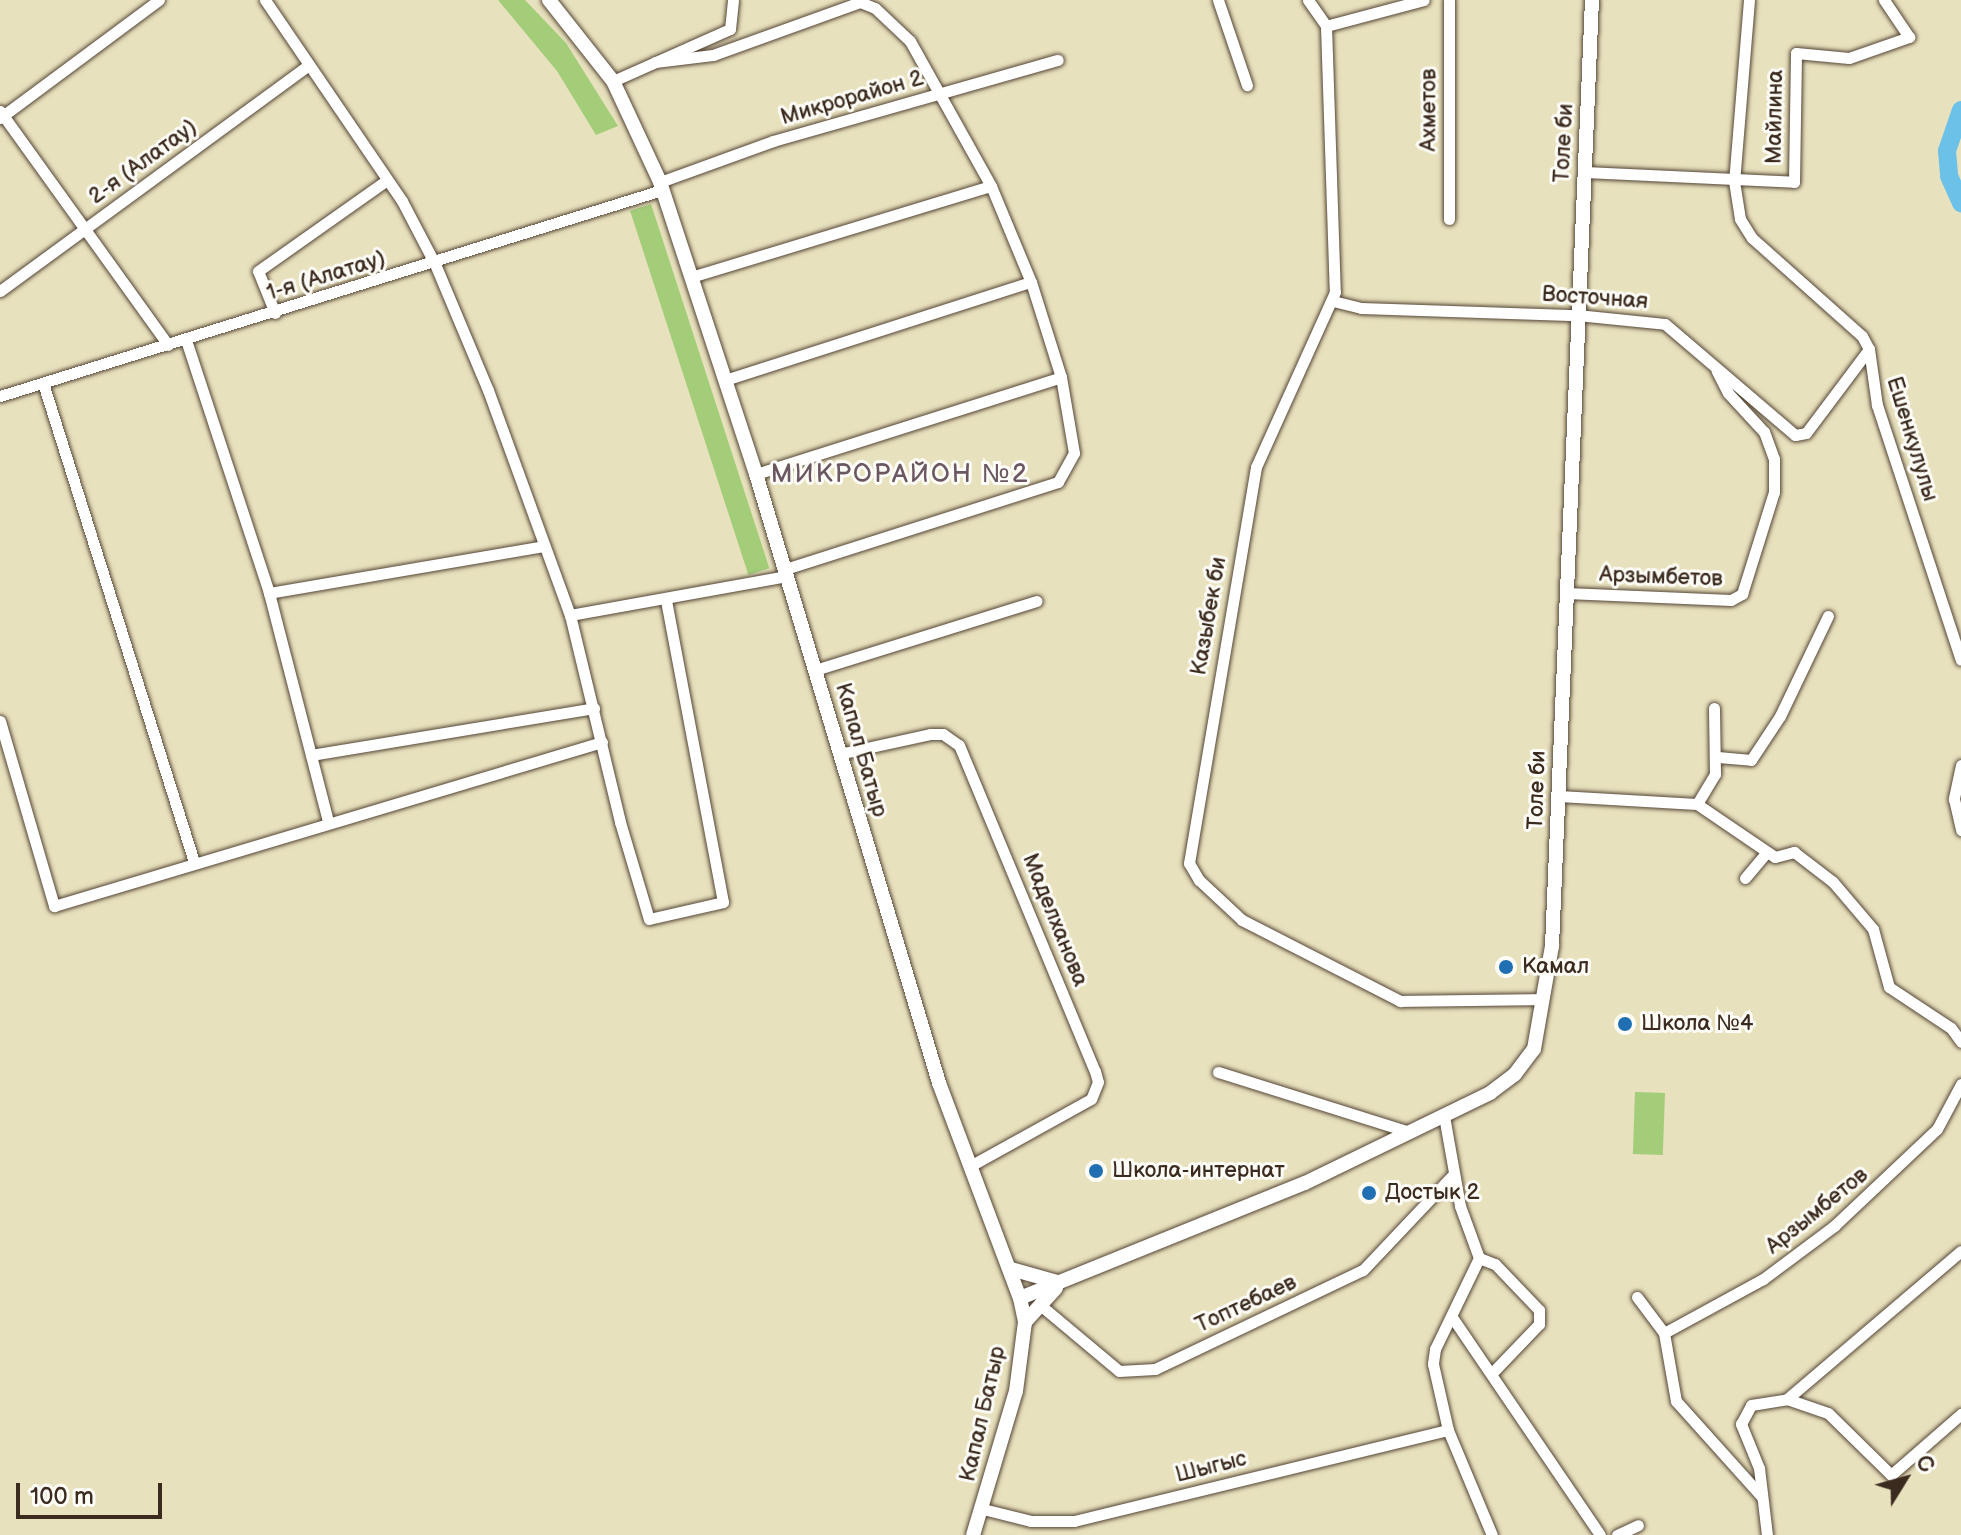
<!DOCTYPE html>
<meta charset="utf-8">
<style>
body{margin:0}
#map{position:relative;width:1961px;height:1535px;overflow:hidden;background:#e8e1bd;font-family:"Balsamiq Sans",sans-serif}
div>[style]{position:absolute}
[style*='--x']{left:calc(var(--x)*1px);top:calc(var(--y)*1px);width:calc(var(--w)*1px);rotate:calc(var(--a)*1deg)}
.green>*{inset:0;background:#a3cd79;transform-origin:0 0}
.river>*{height:18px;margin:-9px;padding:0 9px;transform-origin:9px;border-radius:9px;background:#6cc1e9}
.roads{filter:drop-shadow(0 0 2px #554536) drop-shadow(0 0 2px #554536)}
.minor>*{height:11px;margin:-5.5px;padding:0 5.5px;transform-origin:5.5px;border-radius:5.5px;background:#fff}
.major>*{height:14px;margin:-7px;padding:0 7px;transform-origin:7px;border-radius:7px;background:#fff}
.dots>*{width:22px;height:22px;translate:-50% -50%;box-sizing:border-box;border:4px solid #fdfcf7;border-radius:50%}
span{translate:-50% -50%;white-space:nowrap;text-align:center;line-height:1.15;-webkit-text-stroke:6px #fdfcf7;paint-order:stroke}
.street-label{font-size:22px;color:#3b2a1e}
.poi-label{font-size:22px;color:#3b2a1e}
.left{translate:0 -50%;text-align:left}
.quarter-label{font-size:26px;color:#6b5761;letter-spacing:2px}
.north{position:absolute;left:1865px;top:1439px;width:80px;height:80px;-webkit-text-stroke:6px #fdfcf7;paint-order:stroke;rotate:53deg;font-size:22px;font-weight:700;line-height:32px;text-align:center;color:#3b2a1e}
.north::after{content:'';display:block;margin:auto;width:28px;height:36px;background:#3b2a1e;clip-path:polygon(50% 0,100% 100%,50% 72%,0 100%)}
.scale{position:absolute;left:16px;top:1483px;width:146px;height:36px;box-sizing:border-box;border:4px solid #3b2a1e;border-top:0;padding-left:10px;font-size:24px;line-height:28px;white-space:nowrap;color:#3b2a1e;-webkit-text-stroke:6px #fdfcf7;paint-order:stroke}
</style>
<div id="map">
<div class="green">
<div style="clip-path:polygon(498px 0,525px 0,566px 43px,618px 126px,596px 135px,557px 71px)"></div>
<div style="left:651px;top:204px;width:383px;height:22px;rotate:72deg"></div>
<div style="left:1635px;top:1092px;width:30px;height:62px;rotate:2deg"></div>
</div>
<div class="river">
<div style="--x:1961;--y:110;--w:43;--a:108.9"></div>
<div style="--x:1947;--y:151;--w:25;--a:85"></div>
<div style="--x:1949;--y:176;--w:30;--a:66"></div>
</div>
<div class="roads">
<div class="minor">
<div style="--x:265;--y:0;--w:243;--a:55.7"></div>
<div style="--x:402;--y:201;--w:71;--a:62.4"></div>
<div style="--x:435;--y:264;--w:137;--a:67.2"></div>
<div style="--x:488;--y:390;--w:239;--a:70"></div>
<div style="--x:570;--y:615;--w:213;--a:76.4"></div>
<div style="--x:620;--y:822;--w:101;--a:73.4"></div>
<div style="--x:649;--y:919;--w:76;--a:-12.9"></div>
<div style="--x:723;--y:902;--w:308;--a:-100.7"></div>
<div style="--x:1218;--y:0;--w:90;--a:71.2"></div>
<div style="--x:1308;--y:0;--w:32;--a:55"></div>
<div style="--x:1326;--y:26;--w:266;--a:88.1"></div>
<div style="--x:1335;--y:292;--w:192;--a:114.3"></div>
<div style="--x:1256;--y:467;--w:402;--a:99.6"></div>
<div style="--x:1189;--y:863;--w:20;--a:60"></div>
<div style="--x:1199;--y:880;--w:59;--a:42.9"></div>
<div style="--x:1242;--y:920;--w:178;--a:27.1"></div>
<div style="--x:1400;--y:1001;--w:143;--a:-0.8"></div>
<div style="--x:1449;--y:0;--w:219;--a:90"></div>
<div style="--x:1749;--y:0;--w:182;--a:94.7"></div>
<div style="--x:1734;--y:181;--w:38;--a:81"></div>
<div style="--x:1740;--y:219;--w:22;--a:58"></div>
<div style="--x:1752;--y:238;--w:147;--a:41.7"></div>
<div style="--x:1862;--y:336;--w:15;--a:62"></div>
<div style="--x:1869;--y:349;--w:57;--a:81.9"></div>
<div style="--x:1877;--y:405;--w:268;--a:71.8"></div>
<div style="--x:1326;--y:26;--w:101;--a:-14.9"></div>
<div style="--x:655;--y:62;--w:58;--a:-6.9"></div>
<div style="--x:713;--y:55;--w:156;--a:-19.8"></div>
<div style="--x:860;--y:2;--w:16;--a:22"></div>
<div style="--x:875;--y:8;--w:48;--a:43.3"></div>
<div style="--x:910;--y:41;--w:166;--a:60.8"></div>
<div style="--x:991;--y:186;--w:104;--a:67.4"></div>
<div style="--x:1031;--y:282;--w:100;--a:72.5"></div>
<div style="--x:1061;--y:377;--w:77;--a:80.3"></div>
<div style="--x:1074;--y:453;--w:33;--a:119"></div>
<div style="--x:1058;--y:482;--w:287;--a:162.3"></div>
<div style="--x:613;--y:81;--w:128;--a:-24"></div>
<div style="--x:730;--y:29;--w:29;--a:-84"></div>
<div style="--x:0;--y:111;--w:288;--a:54.3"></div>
<div style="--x:0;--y:118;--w:198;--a:-36.6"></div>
<div style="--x:1585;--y:172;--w:209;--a:2.7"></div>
<div style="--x:1794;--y:182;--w:129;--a:-89.1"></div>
<div style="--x:1796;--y:53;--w:53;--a:5.4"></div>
<div style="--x:1849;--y:58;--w:64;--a:-19.3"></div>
<div style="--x:1909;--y:37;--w:45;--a:-124"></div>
<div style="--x:660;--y:182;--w:120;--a:-19.9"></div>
<div style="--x:773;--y:141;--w:296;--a:-15.9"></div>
<div style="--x:691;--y:277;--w:313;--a:-16.9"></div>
<div style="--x:0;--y:291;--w:383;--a:-36.2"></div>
<div style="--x:1333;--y:301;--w:29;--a:14"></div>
<div style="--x:1361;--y:308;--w:216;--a:1.9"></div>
<div style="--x:1577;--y:315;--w:88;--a:5.8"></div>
<div style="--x:1665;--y:324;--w:171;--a:40.5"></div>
<div style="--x:1795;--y:435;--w:11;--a:-10"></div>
<div style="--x:1806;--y:433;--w:105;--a:-53.1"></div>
<div style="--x:275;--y:313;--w:45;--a:-112"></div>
<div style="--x:258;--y:271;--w:158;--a:-35.2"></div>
<div style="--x:186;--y:340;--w:266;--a:71.8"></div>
<div style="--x:269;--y:593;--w:236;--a:75.5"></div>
<div style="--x:725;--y:380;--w:321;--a:-17.8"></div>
<div style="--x:43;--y:383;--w:502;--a:72.5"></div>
<div style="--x:0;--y:396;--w:693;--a:-17.29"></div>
<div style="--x:756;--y:474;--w:320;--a:-17.6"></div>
<div style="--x:269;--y:593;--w:279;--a:-9.7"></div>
<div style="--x:1566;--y:593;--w:165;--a:2.4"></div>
<div style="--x:1731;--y:600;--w:13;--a:-29"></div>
<div style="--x:1742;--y:594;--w:107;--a:-72.6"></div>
<div style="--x:1774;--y:492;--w:33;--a:-90"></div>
<div style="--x:1774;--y:459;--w:29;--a:-110"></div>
<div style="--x:1764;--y:432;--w:53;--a:-132.7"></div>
<div style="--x:1728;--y:393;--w:25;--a:-117"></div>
<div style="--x:570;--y:615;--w:219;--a:-10.2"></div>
<div style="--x:815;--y:670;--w:232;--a:-17.3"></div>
<div style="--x:0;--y:721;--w:193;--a:73.7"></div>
<div style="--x:54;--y:906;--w:572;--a:-16.66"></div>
<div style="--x:839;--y:754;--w:93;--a:-12.4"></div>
<div style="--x:930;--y:734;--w:13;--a:0"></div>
<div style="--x:943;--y:734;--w:19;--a:35"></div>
<div style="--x:959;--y:745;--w:353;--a:67.4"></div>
<div style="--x:1095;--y:1071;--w:11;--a:75"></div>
<div style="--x:1098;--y:1082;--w:18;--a:112"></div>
<div style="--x:1091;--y:1099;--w:138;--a:151"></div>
<div style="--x:311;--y:755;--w:287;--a:-9.4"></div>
<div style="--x:1718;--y:757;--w:33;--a:5"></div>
<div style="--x:1751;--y:760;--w:53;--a:-56.6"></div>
<div style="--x:1780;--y:716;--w:111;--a:-64.4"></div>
<div style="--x:1961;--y:765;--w:35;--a:102"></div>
<div style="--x:1954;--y:799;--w:32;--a:77"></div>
<div style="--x:1559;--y:796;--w:138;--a:3.3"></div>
<div style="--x:1697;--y:804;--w:94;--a:34.2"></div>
<div style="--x:1775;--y:857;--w:20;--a:-15"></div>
<div style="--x:1794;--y:852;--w:49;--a:37.6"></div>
<div style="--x:1833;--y:882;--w:62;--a:49.6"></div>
<div style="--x:1873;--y:929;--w:60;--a:74.6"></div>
<div style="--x:1889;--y:987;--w:74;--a:33.5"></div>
<div style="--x:1951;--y:1028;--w:17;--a:54"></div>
<div style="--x:1697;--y:804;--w:35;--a:-59"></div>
<div style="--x:1715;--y:774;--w:66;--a:-90.9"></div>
<div style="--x:1745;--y:878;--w:34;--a:-50"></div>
<div style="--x:1218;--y:1072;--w:201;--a:17.4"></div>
<div style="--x:1444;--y:1116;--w:91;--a:79.9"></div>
<div style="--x:1460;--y:1206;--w:55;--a:69.9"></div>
<div style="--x:1479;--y:1258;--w:101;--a:115.8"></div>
<div style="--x:1435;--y:1349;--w:15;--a:98"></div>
<div style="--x:1433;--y:1364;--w:68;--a:77.2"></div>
<div style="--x:1448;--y:1430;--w:114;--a:67.3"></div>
<div style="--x:1479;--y:1258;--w:17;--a:21"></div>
<div style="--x:1495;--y:1264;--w:64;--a:46.3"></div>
<div style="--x:1539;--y:1310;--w:14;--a:90"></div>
<div style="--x:1539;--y:1324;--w:66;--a:133.8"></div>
<div style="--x:1637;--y:1297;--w:45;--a:53.1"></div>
<div style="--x:1664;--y:1333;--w:69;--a:80"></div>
<div style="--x:1676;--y:1401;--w:129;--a:48.1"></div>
<div style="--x:1039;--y:1304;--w:104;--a:39.9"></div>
<div style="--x:1119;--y:1371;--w:36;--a:-3"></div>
<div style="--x:1155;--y:1369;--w:230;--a:-25.5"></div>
<div style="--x:1363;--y:1270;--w:129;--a:-46.6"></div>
<div style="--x:1452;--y:1317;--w:263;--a:55.8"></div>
<div style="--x:1664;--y:1333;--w:113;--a:-28.6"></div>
<div style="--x:1763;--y:1279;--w:89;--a:-36.7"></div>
<div style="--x:1834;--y:1226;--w:141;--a:-43.3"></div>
<div style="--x:1937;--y:1129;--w:51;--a:-61.9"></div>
<div style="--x:1787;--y:1399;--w:228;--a:-40.4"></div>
<div style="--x:983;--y:1509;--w:49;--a:14"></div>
<div style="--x:1031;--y:1521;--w:43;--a:0"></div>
<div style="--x:1074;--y:1521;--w:385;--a:-13.7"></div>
<div style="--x:1617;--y:1535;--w:23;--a:-25"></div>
<div style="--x:1767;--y:1535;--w:67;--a:-96.8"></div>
<div style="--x:1759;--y:1468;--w:48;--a:-112.2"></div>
<div style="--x:1741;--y:1424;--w:21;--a:-62"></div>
<div style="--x:1751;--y:1405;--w:36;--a:-9"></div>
<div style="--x:1787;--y:1399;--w:43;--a:18.9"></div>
<div style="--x:1828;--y:1413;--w:88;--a:44.5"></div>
<div style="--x:1891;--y:1475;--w:93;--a:-41.1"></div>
</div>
<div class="major">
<div style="--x:549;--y:0;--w:103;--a:51.7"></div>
<div style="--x:613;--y:81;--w:111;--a:65"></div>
<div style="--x:660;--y:182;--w:307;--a:71.8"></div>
<div style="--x:756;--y:474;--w:636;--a:73.27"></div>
<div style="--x:939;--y:1083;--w:230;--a:69.4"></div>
<div style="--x:1020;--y:1298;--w:25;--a:78"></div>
<div style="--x:1025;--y:1322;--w:70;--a:97.4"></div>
<div style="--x:1016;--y:1391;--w:150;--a:106.6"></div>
<div style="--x:1011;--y:1269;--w:48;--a:15.8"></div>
<div style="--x:1020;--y:1298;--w:307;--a:-22"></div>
<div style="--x:1305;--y:1183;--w:206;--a:-25.9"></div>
<div style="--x:1490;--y:1093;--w:31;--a:-37"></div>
<div style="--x:1515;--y:1074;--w:31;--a:-53"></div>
<div style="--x:1534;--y:1049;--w:105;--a:-80.1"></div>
<div style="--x:1552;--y:946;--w:947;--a:-87.58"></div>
<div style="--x:1025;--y:1322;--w:46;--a:-47.6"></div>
</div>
</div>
<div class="dots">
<div style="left:1506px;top:967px;background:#1f6fb2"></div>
<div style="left:1625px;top:1024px;background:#1f6fb2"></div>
<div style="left:1096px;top:1171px;background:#1f6fb2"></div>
<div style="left:1369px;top:1193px;background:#1f6fb2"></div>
</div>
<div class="street-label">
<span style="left:852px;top:98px;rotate:-16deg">Микрорайон 2</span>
<span style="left:1429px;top:110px;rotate:-90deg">Ахметов</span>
<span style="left:1775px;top:117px;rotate:-89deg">Майлина</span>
<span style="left:1564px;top:143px;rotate:-87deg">Толе би</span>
<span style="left:143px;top:162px;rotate:-36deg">2-я (Алатау)</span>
<span style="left:326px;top:276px;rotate:-17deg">1-я (Алатау)</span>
<span style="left:1595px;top:298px;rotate:4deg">Восточная</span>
<span style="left:1912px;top:439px;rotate:73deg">Ешенкулулы</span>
<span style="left:1661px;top:577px;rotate:2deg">Арзымбетов</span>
<span style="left:1209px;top:616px;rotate:-80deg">Казыбек би</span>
<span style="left:861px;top:750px;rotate:74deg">Капал Батыр</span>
<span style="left:1537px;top:790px;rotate:-88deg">Толе би</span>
<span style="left:1055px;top:920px;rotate:68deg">Маделханова</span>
<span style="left:1817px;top:1211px;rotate:-39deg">Арзымбетов</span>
<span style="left:1246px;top:1304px;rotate:-25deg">Топтебаев</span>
<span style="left:983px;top:1414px;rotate:-77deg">Капал Батыр</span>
<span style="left:1211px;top:1467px;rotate:-14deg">Шыгыс</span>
</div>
<div class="poi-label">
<span class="left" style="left:1522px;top:967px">Камал</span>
<span class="left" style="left:1641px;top:1024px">Школа №4</span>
<span class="left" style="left:1112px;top:1171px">Школа-интернат</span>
<span class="left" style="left:1385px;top:1193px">Достык 2</span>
</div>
<div class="quarter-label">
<span style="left:900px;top:475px">МИКРОРАЙОН №2</span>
</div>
<div class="north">С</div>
<div class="scale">100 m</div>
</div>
